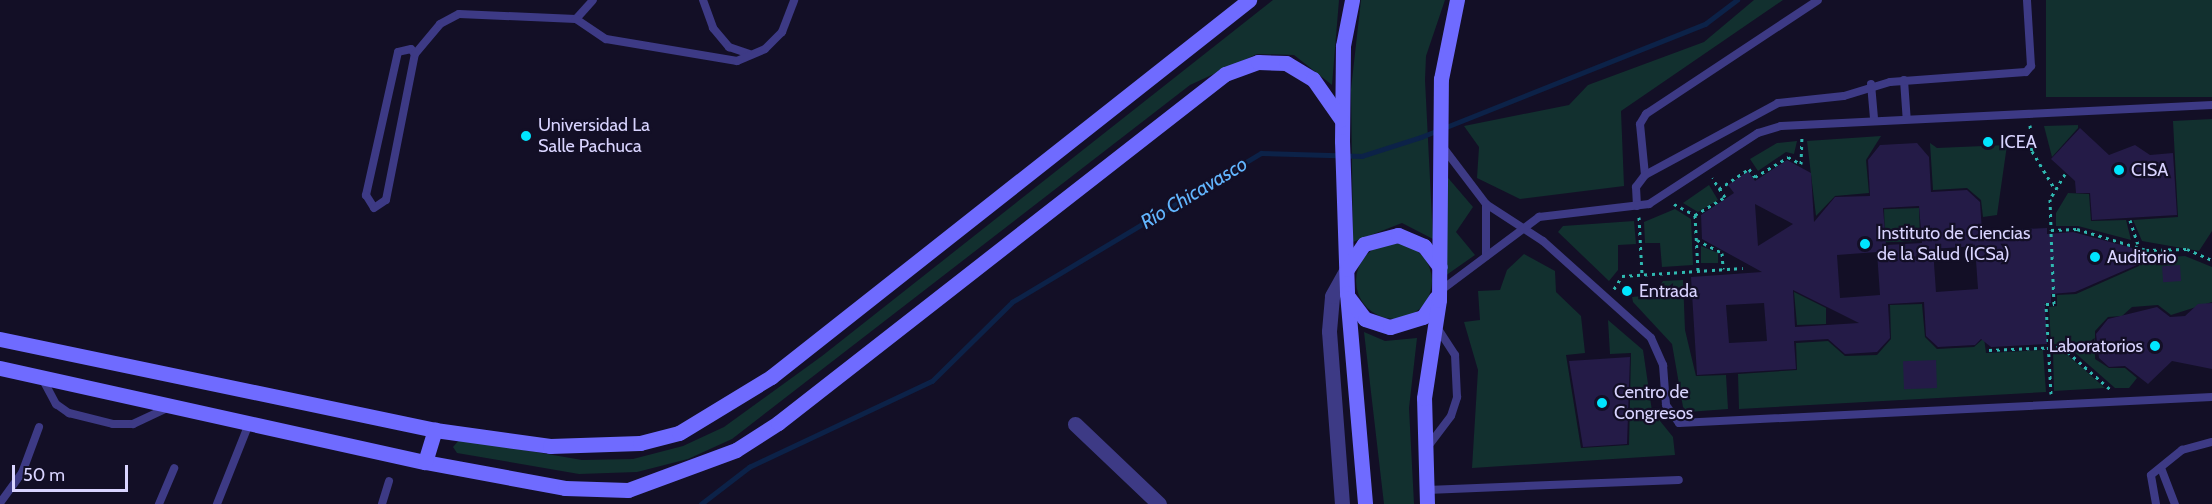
<!DOCTYPE html>
<meta charset="utf-8">
<style>
body{margin:0}
#map{position:relative;width:2212px;height:504px;overflow:hidden;background:#130f26;font-family:Cabin,sans-serif}
div>[style]{position:absolute}
[style*='--x']{left:calc(var(--x)*1px);top:calc(var(--y)*1px);width:calc(var(--w)*1px);rotate:calc(var(--a)*1deg)}
.green>*{inset:0;background:#12302f;transform-origin:0 0}
.round{border-radius:50%}
.stream>*{height:4.5px;margin:-2.25px;padding:0 2.25px;transform-origin:2.25px;border-radius:2.25px;background:#0c2248}
.building>*{inset:0;background:#241b47;transform-origin:0 0}
.path>*{height:3px;margin-top:-1.5px;transform-origin:0;background:repeating-linear-gradient(90deg,#2fb8b0 0 3px,transparent 0 7.5px)}
.lane>*{height:8px;margin:-4px;padding:0 4px;transform-origin:4px;border-radius:4px;background:#3d3a85}
.street>*{height:15px;margin:-7.5px;padding:0 7.5px;transform-origin:7.5px;border-radius:7.5px;background:#3d3a85}
.secondary>*{height:15px;margin:-7.5px;padding:0 7.5px;transform-origin:7.5px;border-radius:7.5px;background:#6f6bff}
.dots>*{width:16px;height:16px;translate:-50% -50%;box-sizing:border-box;border:3px solid #130f26;border-radius:50%}
span{translate:-50% -50%;white-space:nowrap;text-align:center;line-height:1.15;-webkit-text-stroke:4.5px #130f26;paint-order:stroke}
.poi-label{font-size:18px;color:#d9d4ff}
.left{translate:0 -50%;text-align:left}
.right{translate:-100% -50%;text-align:right}
.water-label{font-size:20px;color:#62b6ff;font-style:italic}
.scale{position:absolute;left:12px;top:465px;width:116px;height:27px;box-sizing:border-box;border:3px solid #d9d4ff;border-top:0;padding-left:8px;font-size:18px;line-height:21px;white-space:nowrap;color:#d9d4ff;-webkit-text-stroke:4px #130f26;paint-order:stroke}
</style>
<div id="map">
<div class="green">
<div style="clip-path:polygon(1273px 0,1339px 0,1332px 85px,1294px 55px,1257px 54px,1190px 85px,732px 439px,688px 459px,637px 472px,579px 474px,457px 453px,453px 447px,460px 439px,582px 460px,633px 459px,683px 446px,724px 427px,822px 356px)"></div>
<div style="clip-path:polygon(1361px 0,1445px 0,1426px 56px,1425px 80px,1433px 239px,1402px 223px,1353px 242px,1351px 89px)"></div>
<div style="clip-path:polygon(1754px 0,1783px 0,1621px 111px,1624px 186px,1520px 199px,1477px 178px,1479px 147px,1464px 126px,1569px 105px,1588px 85px,1704px 42px)"></div>
<div style="left:2046px;top:0;width:166px;height:97px"></div>
<div style="clip-path:polygon(2212px 119px,2212px 231px,2199px 251px,2142px 241px,2133px 220px,2178px 217px,2173px 121px)"></div>
<div style="clip-path:polygon(2078px 125px,2078px 128px,2052px 157px,2044px 126px)"></div>
<div style="clip-path:polygon(1881px 136px,1866px 160px,1869px 193px,1835px 196px,1816px 216px,1807px 141px)"></div>
<div style="clip-path:polygon(1797px 141px,1794px 154px,1786px 152px,1758px 171px,1750px 159px,1777px 143px)"></div>
<div style="clip-path:polygon(1930px 143px,1937px 148px,2007px 145px,1997px 215px,1983px 217px,1981px 200px,1967px 188px,1933px 190px)"></div>
<div style="clip-path:polygon(1443px 172px,1473px 207px,1456px 232px,1475px 255px,1445px 276px)"></div>
<div style="clip-path:polygon(1709px 185px,1718px 200px,1698px 212px,1683px 203px)"></div>
<div style="clip-path:polygon(2068px 193px,2089px 194px,2091px 221px,2126px 220px,2131px 240px,2078px 226px,2056px 226px,2056px 213px)"></div>
<div style="left:1919px;top:208px;width:33px;height:35px;rotate:88deg"></div>
<div style="clip-path:polygon(1675px 209px,1691px 219px,1693px 265px,1662px 267px,1660px 243px,1645px 243px,1644px 222px)"></div>
<div style="clip-path:polygon(1634px 221px,1636px 244px,1618px 245px,1618px 270px,1609px 281px,1558px 232px,1563px 226px)"></div>
<div class="round" style="left:1356px;top:243px;width:76px;height:76px"></div>
<div style="clip-path:polygon(1701px 246px,1718px 253px,1718px 263px,1701px 263px)"></div>
<div style="clip-path:polygon(1524px 254px,1555px 271px,1556px 292px,1581px 316px,1585px 353px,1566px 355px,1581px 448px,1629px 445px,1631px 353px,1610px 354px,1608px 320px,1643px 350px,1652px 411px,1673px 437px,1675px 455px,1472px 468px,1478px 370px,1464px 322px,1480px 320px,1478px 291px,1500px 290px,1507px 270px)"></div>
<div style="clip-path:polygon(2185px 256px,2212px 267px,2212px 302px,2171px 315px,2158px 305px,2132px 307px,2122px 316px,2108px 317px,2095px 331px,2095px 359px,2109px 368px,2125px 368px,2137px 378px,2129px 388px,2115px 388px,2065px 344px,2051px 344px,2049px 307px,2057px 306px,2057px 295px,2076px 294px,2139px 266px,2139px 259px)"></div>
<div style="clip-path:polygon(1683px 280px,1685px 330px,1696px 376px,1726px 375px,1728px 409px,1688px 412px,1683px 407px,1672px 344px,1633px 302px,1632px 297px,1653px 295px,1663px 281px)"></div>
<div style="clip-path:polygon(1794px 292px,1826px 308px,1826px 324px,1797px 325px)"></div>
<div style="clip-path:polygon(1922px 304px,1925px 337px,1937px 349px,1974px 347px,1984px 338px,1986px 353px,2043px 350px,2046px 392px,1739px 409px,1738px 374px,1797px 370px,1796px 343px,1828px 341px,1845px 356px,1877px 355px,1891px 339px,1890px 305px)"></div>
<div style="clip-path:polygon(1364px 332px,1385px 341px,1417px 338px,1409px 408px,1414px 504px,1384px 504px)"></div>
<div style="clip-path:polygon(2062px 350px,2105px 388px,2054px 391px,2053px 350px)"></div>
</div>
<div class="stream">
<div style="--x:701;--y:504;--w:61;--a:-37.6"></div>
<div style="--x:749;--y:467;--w:202;--a:-25.2"></div>
<div style="--x:932;--y:381;--w:112;--a:-44.6"></div>
<div style="--x:1012;--y:302;--w:290;--a:-30.9"></div>
<div style="--x:1261;--y:153;--w:101;--a:1.7"></div>
<div style="--x:1362;--y:156;--w:62;--a:-17.9"></div>
<div style="--x:1421;--y:137;--w:306;--a:-21.7"></div>
<div style="--x:1705;--y:24;--w:40;--a:-37"></div>
</div>
<div class="building">
<div style="clip-path:polygon(2080px 128px,2109px 155px,2135px 145px,2150px 155px,2173px 153px,2177px 215px,2092px 220px,2090px 193px,2076px 193px,2075px 181px,2051px 159px)"></div>
<div style="clip-path:polygon(evenodd,1917px 143px,1929px 157px,1931px 192px,1967px 190px,1980px 202px,1982px 231px,2047px 228px,2047px 234px,2073px 232px,2136px 249px,2137px 265px,2075px 292px,2051px 294px,2051px 303px,2045px 303px,2047px 344px,1991px 347px,1981px 339px,1975px 345px,1938px 347px,1926px 336px,1924px 302px,1888px 304px,1890px 338px,1877px 352px,1845px 354px,1828px 339px,1794px 341px,1796px 369px,1697px 375px,1691px 277px,1762px 272px,1702px 239px,1701px 215px,1734px 193px,1728px 185px,1748px 171px,1755px 181px,1787px 160px,1811px 173px,1814px 222px,1835px 197px,1870px 196px,1868px 160px,1880px 145px,1917px 143px,1755px 204px,1793px 224px,1758px 246px,1755px 204px,1917px 143px,1919px 206px,1922px 243px,1886px 245px,1883px 208px,1919px 206px,1917px 143px,1975px 246px,1978px 289px,1936px 292px,1933px 249px,1975px 246px,1917px 143px,1877px 252px,1880px 295px,1840px 298px,1837px 255px,1877px 252px,1917px 143px,1793px 290px,1859px 323px,1795px 327px,1793px 290px,1917px 143px,1764px 303px,1767px 341px,1729px 343px,1726px 305px,1764px 303px)"></div>
<div style="left:2180px;top:265px;width:16px;height:18px;rotate:86deg"></div>
<div style="clip-path:polygon(2212px 303px,2212px 369px,2172px 361px,2148px 384px,2125px 366px,2109px 367px,2099px 358px,2096px 334px,2108px 319px,2157px 307px,2170px 317px,2185px 316px,2198px 304px)"></div>
<div style="clip-path:polygon(1630px 357px,1627px 444px,1583px 447px,1569px 361px)"></div>
<div style="left:1936px;top:360px;width:28px;height:33px;rotate:88deg"></div>
</div>
<div class="path">
<div style="--x:2030;--y:125;--w:26;--a:86"></div>
<div style="--x:2032;--y:151;--w:41;--a:59"></div>
<div style="--x:2065;--y:174;--w:29;--a:121"></div>
<div style="--x:2050;--y:199;--w:31;--a:88"></div>
<div style="--x:2051;--y:230;--w:26;--a:-2"></div>
<div style="--x:2077;--y:229;--w:72;--a:16.9"></div>
<div style="--x:2146;--y:250;--w:41;--a:-1.4"></div>
<div style="--x:2187;--y:249;--w:27;--a:24"></div>
<div style="--x:1719;--y:189;--w:36;--a:-34"></div>
<div style="--x:1749;--y:169;--w:10;--a:53"></div>
<div style="--x:1755;--y:177;--w:39;--a:-31"></div>
<div style="--x:1788;--y:157;--w:15;--a:28"></div>
<div style="--x:1801;--y:164;--w:27;--a:-88"></div>
<div style="--x:1674;--y:204;--w:24;--a:28"></div>
<div style="--x:1695;--y:215;--w:56;--a:86.9"></div>
<div style="--x:1695;--y:215;--w:35;--a:-31"></div>
<div style="--x:1725;--y:197;--w:23;--a:-124"></div>
<div style="--x:1639;--y:217;--w:58;--a:87"></div>
<div style="--x:2130;--y:220;--w:25;--a:72"></div>
<div style="--x:1697;--y:240;--w:28;--a:27"></div>
<div style="--x:1722;--y:253;--w:16;--a:86"></div>
<div style="--x:1614;--y:289;--w:15;--a:-58"></div>
<div style="--x:1622;--y:276;--w:121;--a:-3.8"></div>
<div style="--x:1989;--y:350;--w:73;--a:-2.4"></div>
<div style="--x:2062;--y:347;--w:67;--a:41.3"></div>
<div style="--x:2051;--y:394;--w:90;--a:-93.2"></div>
<div style="--x:2046;--y:304;--w:8;--a:0"></div>
<div style="--x:2054;--y:304;--w:73;--a:-92.4"></div>
</div>
<div class="lane">
<div style="--x:703;--y:0;--w:30;--a:70"></div>
<div style="--x:713;--y:28;--w:25;--a:50"></div>
<div style="--x:729;--y:47;--w:21;--a:19"></div>
<div style="--x:576;--y:19;--w:25;--a:-48"></div>
<div style="--x:415;--y:54;--w:6;--a:-129"></div>
<div style="--x:411;--y:49;--w:13;--a:167"></div>
<div style="--x:398;--y:52;--w:147;--a:102.6"></div>
<div style="--x:366;--y:195;--w:15;--a:58"></div>
<div style="--x:374;--y:208;--w:14;--a:-34"></div>
<div style="--x:386;--y:200;--w:149;--a:-78.8"></div>
<div style="--x:415;--y:54;--w:39;--a:-50"></div>
<div style="--x:440;--y:24;--w:21;--a:-28"></div>
<div style="--x:459;--y:14;--w:117;--a:2.4"></div>
<div style="--x:576;--y:19;--w:36;--a:34"></div>
<div style="--x:606;--y:39;--w:133;--a:9.5"></div>
<div style="--x:737;--y:61;--w:30;--a:-23"></div>
<div style="--x:765;--y:49;--w:24;--a:-45"></div>
<div style="--x:782;--y:32;--w:34;--a:-69"></div>
<div style="--x:1904;--y:80;--w:39;--a:86"></div>
<div style="--x:1871;--y:84;--w:36;--a:85"></div>
<div style="--x:1442;--y:146;--w:73;--a:52.8"></div>
<div style="--x:1486;--y:204;--w:68;--a:33"></div>
<div style="--x:1543;--y:241;--w:145;--a:41.9"></div>
<div style="--x:1651;--y:338;--w:30;--a:66"></div>
<div style="--x:1663;--y:365;--w:40;--a:85.7"></div>
<div style="--x:1666;--y:405;--w:22;--a:54"></div>
<div style="--x:1679;--y:423;--w:534;--a:-2.79"></div>
<div style="--x:1645;--y:175;--w:51;--a:-95.6"></div>
<div style="--x:1640;--y:124;--w:12;--a:-59"></div>
<div style="--x:1646;--y:114;--w:206;--a:-33.5"></div>
<div style="--x:1486;--y:204;--w:52;--a:90"></div>
<div style="--x:1637;--y:206;--w:19;--a:-93"></div>
<div style="--x:1636;--y:187;--w:15;--a:-53"></div>
<div style="--x:1645;--y:175;--w:151;--a:-28.4"></div>
<div style="--x:1778;--y:103;--w:66;--a:-6.1"></div>
<div style="--x:1844;--y:96;--w:48;--a:-16.9"></div>
<div style="--x:1890;--y:82;--w:136;--a:-4.2"></div>
<div style="--x:2026;--y:72;--w:8;--a:-50"></div>
<div style="--x:2031;--y:66;--w:66;--a:-93.5"></div>
<div style="--x:1440;--y:291;--w:124;--a:-36.8"></div>
<div style="--x:1539;--y:217;--w:111;--a:-6.7"></div>
<div style="--x:1649;--y:204;--w:130;--a:-33.1"></div>
<div style="--x:1758;--y:133;--w:24;--a:-17"></div>
<div style="--x:1781;--y:126;--w:432;--a:-2.8"></div>
<div style="--x:42;--y:378;--w:30;--a:62"></div>
<div style="--x:56;--y:404;--w:16;--a:35"></div>
<div style="--x:69;--y:413;--w:45;--a:14"></div>
<div style="--x:113;--y:424;--w:20;--a:0"></div>
<div style="--x:133;--y:424;--w:38;--a:-25"></div>
<div style="--x:1426;--y:449;--w:41;--a:-52.9"></div>
<div style="--x:1451;--y:416;--w:20;--a:-72"></div>
<div style="--x:1457;--y:397;--w:42;--a:-92.7"></div>
<div style="--x:1455;--y:355;--w:35;--a:-123"></div>
<div style="--x:2161;--y:468;--w:39;--a:69"></div>
<div style="--x:1427;--y:490;--w:252;--a:-2.3"></div>
<div style="--x:0;--y:503;--w:37;--a:-54"></div>
<div style="--x:22;--y:473;--w:49;--a:-69.7"></div>
<div style="--x:159;--y:504;--w:39;--a:-67"></div>
<div style="--x:217;--y:504;--w:84;--a:-68.3"></div>
<div style="--x:382;--y:504;--w:24;--a:-73"></div>
<div style="--x:2156;--y:504;--w:29;--a:-100"></div>
<div style="--x:2151;--y:475;--w:40;--a:-39"></div>
<div style="--x:2182;--y:450;--w:31;--a:-15"></div>
</div>
<div class="street">
<div style="--x:1075;--y:424;--w:116;--a:43.6"></div>
<div style="--x:1342;--y:504;--w:173;--a:-94.3"></div>
<div style="--x:1329;--y:331;--w:35;--a:-85"></div>
<div style="--x:1332;--y:296;--w:29;--a:-61"></div>
</div>
<div class="secondary">
<div style="--x:1352;--y:0;--w:47;--a:101.1"></div>
<div style="--x:1343;--y:46;--w:95;--a:90.6"></div>
<div style="--x:1342;--y:141;--w:152;--a:88.1"></div>
<div style="--x:1347;--y:293;--w:212;--a:85.1"></div>
<div style="--x:1347;--y:269;--w:30;--a:-56"></div>
<div style="--x:1364;--y:244;--w:35;--a:-15"></div>
<div style="--x:1398;--y:235;--w:28;--a:23"></div>
<div style="--x:1424;--y:246;--w:26;--a:53"></div>
<div style="--x:1349;--y:298;--w:26;--a:53"></div>
<div style="--x:1365;--y:319;--w:26;--a:18"></div>
<div style="--x:1390;--y:327;--w:34;--a:-17"></div>
<div style="--x:1423;--y:317;--w:23;--a:-56"></div>
<div style="--x:0;--y:339;--w:444;--a:11.8"></div>
<div style="--x:435;--y:430;--w:116;--a:7.9"></div>
<div style="--x:550;--y:446;--w:90;--a:-1.9"></div>
<div style="--x:640;--y:443;--w:40;--a:-14.4"></div>
<div style="--x:679;--y:433;--w:108;--a:-31.3"></div>
<div style="--x:771;--y:377;--w:609;--a:-38.26"></div>
<div style="--x:0;--y:368;--w:435;--a:12.5"></div>
<div style="--x:425;--y:462;--w:142;--a:10.5"></div>
<div style="--x:565;--y:488;--w:63;--a:1.8"></div>
<div style="--x:628;--y:490;--w:115;--a:-20.3"></div>
<div style="--x:736;--y:450;--w:50;--a:-32.7"></div>
<div style="--x:778;--y:423;--w:567;--a:-37.98"></div>
<div style="--x:1225;--y:74;--w:35;--a:-20"></div>
<div style="--x:1258;--y:62;--w:28;--a:2"></div>
<div style="--x:1286;--y:63;--w:31;--a:31"></div>
<div style="--x:1313;--y:79;--w:49;--a:55"></div>
<div style="--x:425;--y:462;--w:34;--a:-73"></div>
<div style="--x:1427;--y:504;--w:106;--a:-91.6"></div>
<div style="--x:1424;--y:398;--w:99;--a:-81.3"></div>
<div style="--x:1439;--y:300;--w:221;--a:-89.5"></div>
<div style="--x:1441;--y:79;--w:81;--a:-78.6"></div>
</div>
<div class="dots">
<div style="left:526px;top:136px;background:#00e5ff"></div>
<div style="left:1988px;top:142px;background:#00e5ff"></div>
<div style="left:2119px;top:170px;background:#00e5ff"></div>
<div style="left:1865px;top:244px;background:#00e5ff"></div>
<div style="left:2095px;top:257px;background:#00e5ff"></div>
<div style="left:1627px;top:291px;background:#00e5ff"></div>
<div style="left:2155px;top:346px;background:#00e5ff"></div>
<div style="left:1602px;top:403px;background:#00e5ff"></div>
</div>
<div class="poi-label">
<span class="left" style="left:538px;top:136px">Universidad La<br>Salle Pachuca</span>
<span class="left" style="left:2000px;top:142px">ICEA</span>
<span class="left" style="left:2131px;top:170px">CISA</span>
<span class="left" style="left:1877px;top:244px">Instituto de Ciencias<br>de la Salud (ICSa)</span>
<span class="left" style="left:2107px;top:257px">Auditorio</span>
<span class="left" style="left:1639px;top:291px">Entrada</span>
<span class="right" style="left:2143px;top:346px">Laboratorios</span>
<span class="left" style="left:1614px;top:403px">Centro de<br>Congresos</span>
</div>
<div class="water-label">
<span style="left:1194px;top:193px;rotate:-31deg">Río Chicavasco</span>
</div>
<div class="scale">50 m</div>
</div>
